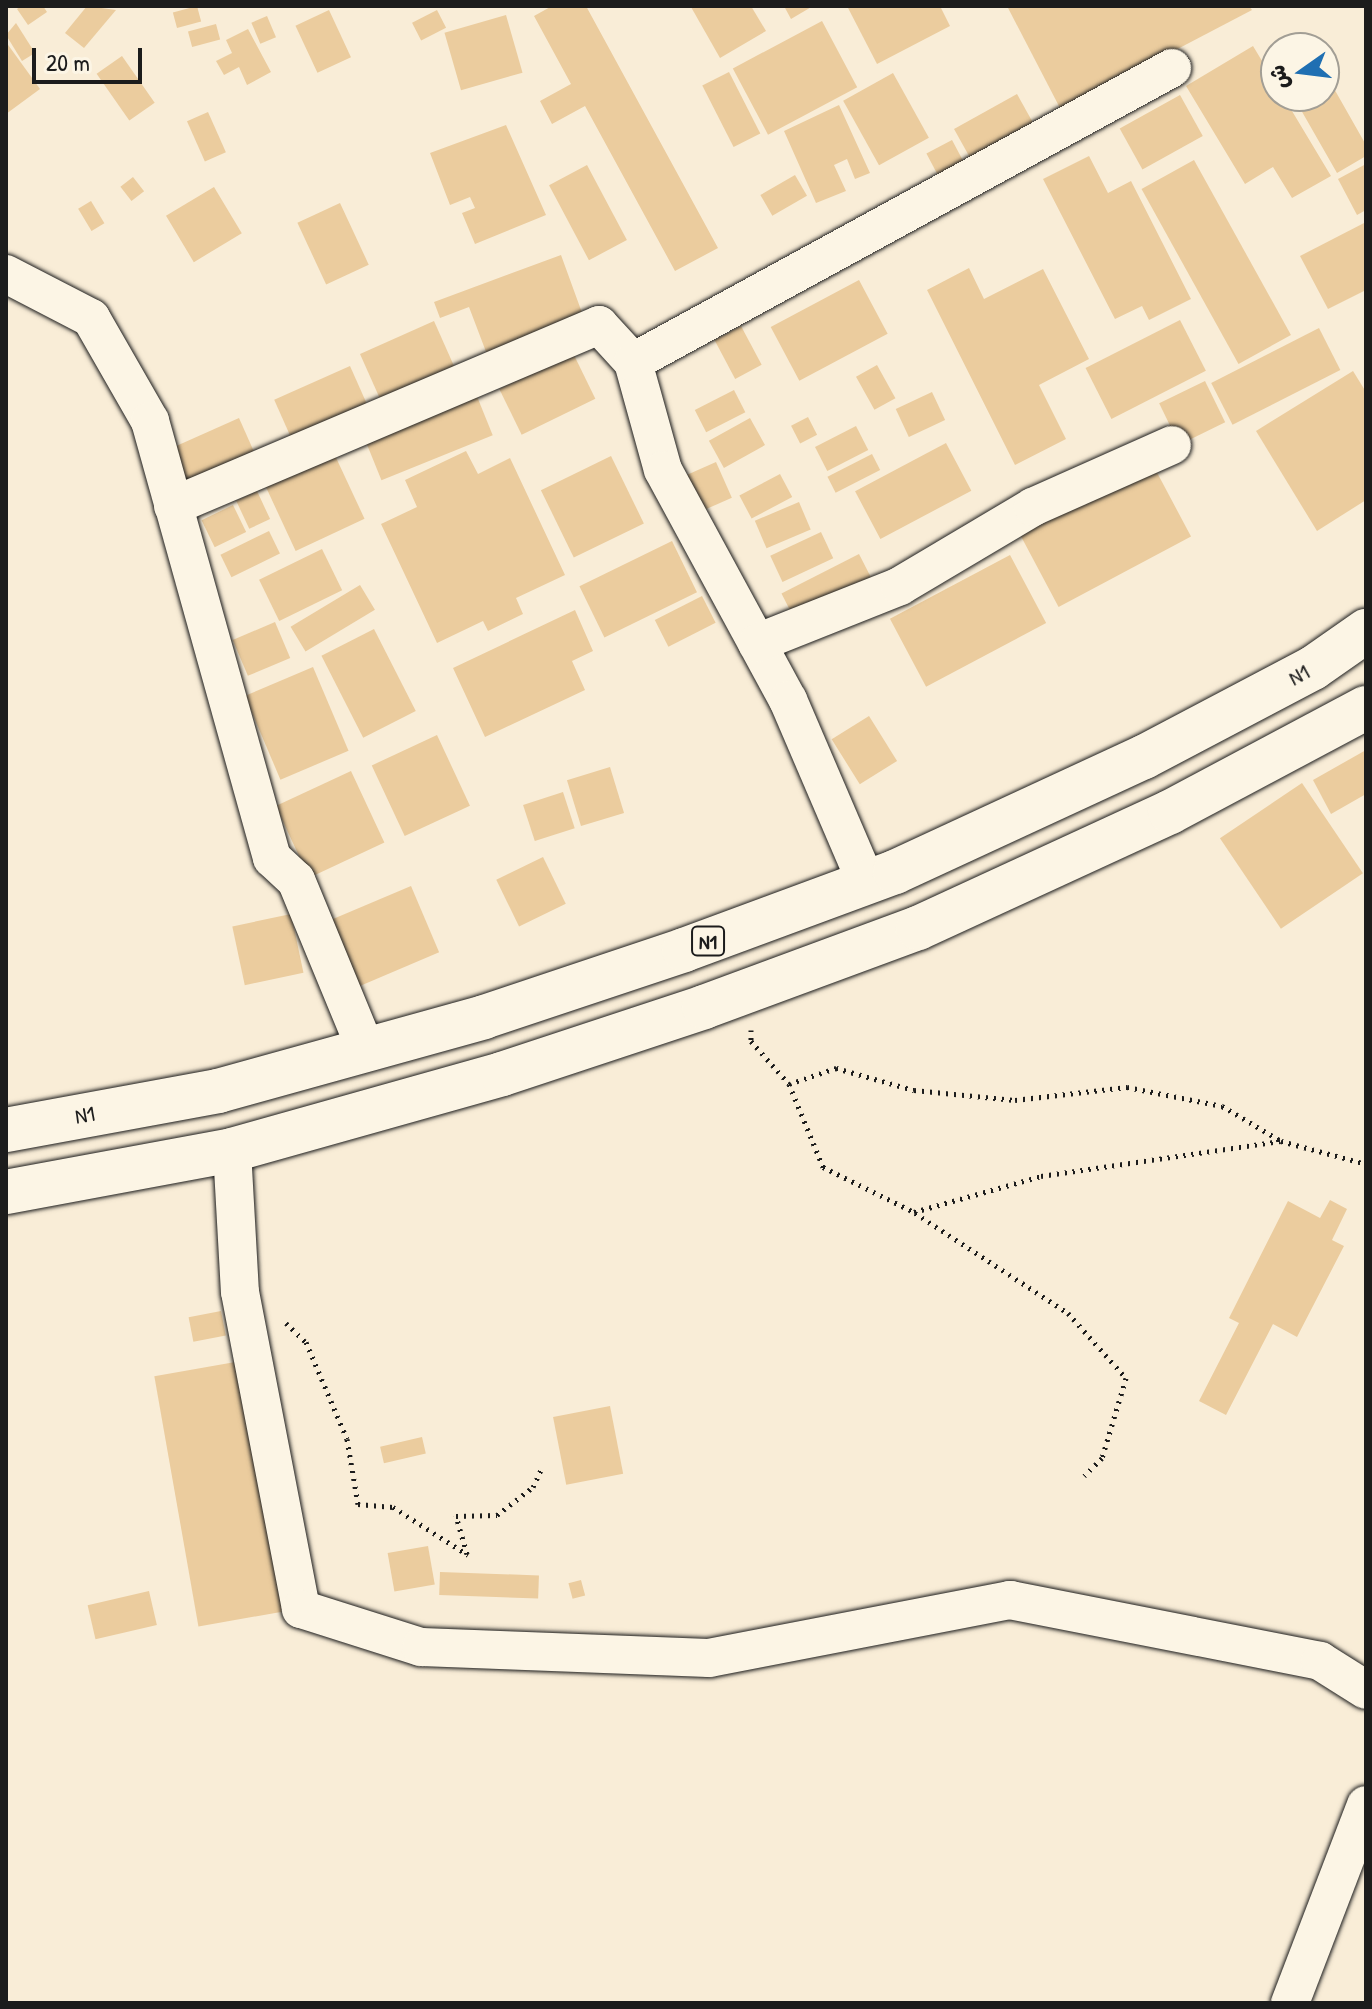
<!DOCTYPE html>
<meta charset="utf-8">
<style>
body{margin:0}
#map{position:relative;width:1372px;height:2009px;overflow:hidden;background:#f9edd7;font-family:"Patrick Hand","Playpen Sans Arabic",sans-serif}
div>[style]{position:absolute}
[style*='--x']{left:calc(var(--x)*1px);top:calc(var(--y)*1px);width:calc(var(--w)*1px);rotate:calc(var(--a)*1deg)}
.building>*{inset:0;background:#ebcc9e;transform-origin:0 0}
.path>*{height:5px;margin-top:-2.5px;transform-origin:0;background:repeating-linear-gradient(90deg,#1c1c1c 0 2px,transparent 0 8px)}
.roads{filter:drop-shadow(0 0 2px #1c1c1c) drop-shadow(0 0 2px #1c1c1c)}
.street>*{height:38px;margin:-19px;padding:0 19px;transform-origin:19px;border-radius:19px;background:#fcf5e5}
.highway>*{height:44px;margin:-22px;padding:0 22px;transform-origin:22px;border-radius:22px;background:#fcf5e5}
span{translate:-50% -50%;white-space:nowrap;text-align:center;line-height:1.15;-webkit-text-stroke:8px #fcf5e5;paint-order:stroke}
.shield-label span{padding:2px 6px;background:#fcf5e5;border:2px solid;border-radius:6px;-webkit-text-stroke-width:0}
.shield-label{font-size:20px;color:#1c1c1c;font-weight:700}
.street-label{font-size:22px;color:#1c1c1c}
.frame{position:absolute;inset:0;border:8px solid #1c1c1c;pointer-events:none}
.north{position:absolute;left:1260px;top:32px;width:80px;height:80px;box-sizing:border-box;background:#fcf5e5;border:2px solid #a29e95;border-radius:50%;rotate:256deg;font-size:22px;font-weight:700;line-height:32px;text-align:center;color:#1c1c1c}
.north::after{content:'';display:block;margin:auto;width:28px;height:36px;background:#1f6fb2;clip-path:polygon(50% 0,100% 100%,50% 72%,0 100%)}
.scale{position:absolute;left:32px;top:48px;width:110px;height:36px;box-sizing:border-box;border:4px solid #1c1c1c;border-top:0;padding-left:10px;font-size:24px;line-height:28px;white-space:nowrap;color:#1c1c1c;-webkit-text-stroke:6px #fcf5e5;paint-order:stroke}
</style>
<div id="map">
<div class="building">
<div style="clip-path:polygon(21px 6px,43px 6px,47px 12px,28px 25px,17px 9px)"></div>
<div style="clip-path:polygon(87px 6px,116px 10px,84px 48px,65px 33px)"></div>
<div style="left:197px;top:6px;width:16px;height:25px;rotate:75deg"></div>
<div style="clip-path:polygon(552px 6px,586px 6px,718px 248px,675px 271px,585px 106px,552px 124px,540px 101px,571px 84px,534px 16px)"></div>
<div style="clip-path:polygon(751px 6px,766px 31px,720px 58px,691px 7px)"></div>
<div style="clip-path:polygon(784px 6px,813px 6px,791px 19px)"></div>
<div style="clip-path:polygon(847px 6px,940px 6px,950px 26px,877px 64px)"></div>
<div style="clip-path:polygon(1007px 6px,1249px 6px,1252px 10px,1061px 110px)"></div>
<div style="left:329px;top:10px;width:52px;height:37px;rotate:65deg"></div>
<div style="left:437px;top:10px;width:20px;height:28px;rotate:63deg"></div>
<div style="left:506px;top:15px;width:60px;height:64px;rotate:74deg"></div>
<div style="left:267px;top:16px;width:23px;height:17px;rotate:67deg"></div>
<div style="left:822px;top:21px;width:75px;height:101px;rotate:62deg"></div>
<div style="clip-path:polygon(16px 23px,35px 53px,22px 61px,6px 35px)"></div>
<div style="left:216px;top:24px;width:16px;height:29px;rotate:75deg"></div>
<div style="clip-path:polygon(248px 29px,271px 72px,247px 85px,239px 67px,224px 75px,216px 61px,232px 53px,226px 40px)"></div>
<div style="clip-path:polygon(6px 42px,40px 89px,6px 114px)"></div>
<div style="clip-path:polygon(1253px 46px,1276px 84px,1276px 96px,1283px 96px,1331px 176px,1292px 198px,1273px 167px,1245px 184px,1186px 86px)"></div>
<div style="left:122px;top:56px;width:57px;height:31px;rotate:55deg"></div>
<div style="clip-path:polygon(1324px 71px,1366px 145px,1366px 156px,1337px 173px,1293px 96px,1324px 96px)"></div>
<div style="left:729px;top:72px;width:69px;height:30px;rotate:63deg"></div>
<div style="left:893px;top:73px;width:74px;height:57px;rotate:61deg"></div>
<div style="left:1017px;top:94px;width:41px;height:72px;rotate:61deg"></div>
<div style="left:1180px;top:95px;width:47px;height:69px;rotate:61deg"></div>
<div style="clip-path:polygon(839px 105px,870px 173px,855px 179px,847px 159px,834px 165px,846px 191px,816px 203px,784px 131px)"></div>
<div style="left:208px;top:112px;width:44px;height:23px;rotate:66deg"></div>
<div style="clip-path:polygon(506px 125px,546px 215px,475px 244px,462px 213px,475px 208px,470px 197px,450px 205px,430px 153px)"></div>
<div style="left:952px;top:140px;width:30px;height:29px;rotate:62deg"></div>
<div style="clip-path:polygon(1089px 156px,1108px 193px,1131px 181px,1191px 299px,1149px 320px,1142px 306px,1115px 319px,1043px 179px)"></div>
<div style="left:1194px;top:160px;width:200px;height:60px;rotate:61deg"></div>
<div style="clip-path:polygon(1366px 164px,1366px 210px,1357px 215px,1338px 179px)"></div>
<div style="left:587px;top:165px;width:85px;height:43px;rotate:62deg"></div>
<div style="left:795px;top:175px;width:24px;height:40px;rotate:60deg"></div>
<div style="left:133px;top:177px;width:18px;height:16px;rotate:52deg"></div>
<div style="left:214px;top:187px;width:54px;height:56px;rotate:59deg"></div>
<div style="left:91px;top:201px;width:26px;height:15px;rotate:59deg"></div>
<div style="left:340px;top:203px;width:68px;height:47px;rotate:65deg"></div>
<div style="clip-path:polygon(1366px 222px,1366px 290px,1328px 309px,1300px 256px)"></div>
<div style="clip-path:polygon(561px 255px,585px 321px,488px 357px,469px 307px,440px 318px,434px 302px)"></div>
<div style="clip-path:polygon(969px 268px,984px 299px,1043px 269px,1089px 359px,1039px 385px,1066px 439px,1015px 465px,927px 290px)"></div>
<div style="left:859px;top:280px;width:61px;height:100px;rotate:62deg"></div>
<div style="left:1180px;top:320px;width:57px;height:106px;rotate:63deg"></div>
<div style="left:434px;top:321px;width:56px;height:81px;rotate:66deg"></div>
<div style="left:741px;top:326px;width:44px;height:30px;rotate:62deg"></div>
<div style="left:1319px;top:328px;width:47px;height:121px;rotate:63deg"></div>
<div style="left:573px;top:353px;width:51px;height:82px;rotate:64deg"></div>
<div style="left:877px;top:365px;width:38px;height:24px;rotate:61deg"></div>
<div style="left:350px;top:366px;width:47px;height:83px;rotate:66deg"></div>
<div style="clip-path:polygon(1353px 371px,1366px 392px,1366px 500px,1317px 531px,1256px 431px)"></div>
<div style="left:1205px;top:381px;width:46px;height:51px;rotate:64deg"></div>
<div style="left:474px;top:389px;width:50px;height:120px;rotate:68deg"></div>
<div style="left:734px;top:390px;width:25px;height:44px;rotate:63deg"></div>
<div style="left:932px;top:392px;width:31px;height:40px;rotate:65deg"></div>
<div style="left:808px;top:417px;width:20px;height:19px;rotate:63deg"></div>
<div style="left:239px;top:418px;width:43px;height:73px;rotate:66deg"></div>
<div style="left:750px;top:418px;width:31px;height:47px;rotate:61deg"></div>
<div style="left:856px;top:426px;width:27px;height:46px;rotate:63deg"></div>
<div style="left:946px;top:443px;width:54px;height:103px;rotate:62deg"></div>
<div style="left:332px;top:449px;width:77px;height:76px;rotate:65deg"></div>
<div style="clip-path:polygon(466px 451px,478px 474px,510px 458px,565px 575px,516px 598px,523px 614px,488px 631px,483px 621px,437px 643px,381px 524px,417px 507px,405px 480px)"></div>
<div style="left:872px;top:454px;width:18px;height:50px;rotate:63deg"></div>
<div style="left:611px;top:456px;width:75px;height:78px;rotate:64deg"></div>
<div style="left:716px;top:462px;width:39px;height:42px;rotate:66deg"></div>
<div style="left:1153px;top:465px;width:81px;height:150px;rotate:62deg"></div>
<div style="left:780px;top:474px;width:26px;height:46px;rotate:62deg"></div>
<div style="left:257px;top:491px;width:31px;height:23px;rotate:65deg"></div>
<div style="left:799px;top:502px;width:30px;height:48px;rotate:67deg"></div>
<div style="left:233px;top:505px;width:30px;height:35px;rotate:64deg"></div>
<div style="left:269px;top:531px;width:25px;height:54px;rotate:64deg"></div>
<div style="left:821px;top:532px;width:29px;height:56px;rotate:65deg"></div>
<div style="left:672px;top:541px;width:57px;height:103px;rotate:64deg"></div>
<div style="left:322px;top:549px;width:46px;height:70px;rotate:64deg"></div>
<div style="left:859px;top:554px;width:31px;height:87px;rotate:63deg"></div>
<div style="left:1010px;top:555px;width:77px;height:136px;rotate:62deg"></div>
<div style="left:360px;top:585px;width:29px;height:81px;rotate:59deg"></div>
<div style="left:702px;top:596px;width:30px;height:53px;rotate:63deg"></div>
<div style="clip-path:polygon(575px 610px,593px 651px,572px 661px,585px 690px,485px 737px,453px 668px)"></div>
<div style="left:275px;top:622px;width:39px;height:46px;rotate:67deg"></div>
<div style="left:374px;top:629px;width:92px;height:59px;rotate:63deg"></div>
<div style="left:313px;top:667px;width:91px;height:74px;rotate:67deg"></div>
<div style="left:869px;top:716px;width:53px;height:44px;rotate:58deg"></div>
<div style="left:437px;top:735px;width:78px;height:72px;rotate:65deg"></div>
<div style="clip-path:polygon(1366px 750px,1366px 794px,1331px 814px,1313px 780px)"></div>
<div style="left:610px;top:767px;width:48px;height:45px;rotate:73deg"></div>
<div style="left:351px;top:771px;width:79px;height:83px;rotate:65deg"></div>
<div style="left:1302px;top:783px;width:109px;height:99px;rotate:56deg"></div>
<div style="left:563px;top:792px;width:38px;height:42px;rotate:72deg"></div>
<div style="left:543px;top:857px;width:52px;height:52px;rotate:64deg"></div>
<div style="left:411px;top:886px;width:72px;height:95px;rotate:67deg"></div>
<div style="left:291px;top:914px;width:60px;height:60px;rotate:78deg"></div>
<div style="clip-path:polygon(1330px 1200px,1347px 1209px,1332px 1240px,1344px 1246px,1297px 1337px,1273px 1324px,1226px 1415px,1199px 1401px,1239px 1323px,1229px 1318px,1288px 1201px,1320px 1218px)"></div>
<div style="left:221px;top:1311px;width:25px;height:33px;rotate:79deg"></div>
<div style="left:241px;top:1361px;width:254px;height:88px;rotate:80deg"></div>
<div style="left:610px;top:1406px;width:69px;height:58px;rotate:79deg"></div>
<div style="left:422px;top:1437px;width:17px;height:43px;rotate:77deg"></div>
<div style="left:428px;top:1546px;width:39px;height:41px;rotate:80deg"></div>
<div style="left:440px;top:1572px;width:99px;height:23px;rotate:2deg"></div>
<div style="left:581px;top:1580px;width:16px;height:13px;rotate:75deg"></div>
<div style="left:149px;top:1591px;width:35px;height:63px;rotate:77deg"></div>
</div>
<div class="path">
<div style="--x:751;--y:1030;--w:11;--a:90"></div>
<div style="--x:751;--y:1041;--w:57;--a:48.5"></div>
<div style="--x:789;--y:1084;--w:50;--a:-18.8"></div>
<div style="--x:836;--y:1068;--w:81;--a:15.8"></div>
<div style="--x:914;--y:1090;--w:101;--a:5.7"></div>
<div style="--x:1015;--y:1100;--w:113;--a:-6.6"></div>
<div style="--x:1127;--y:1087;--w:97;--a:11.3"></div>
<div style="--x:1222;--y:1106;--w:69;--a:30.7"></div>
<div style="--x:1281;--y:1141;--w:88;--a:15.1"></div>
<div style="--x:789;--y:1084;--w:90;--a:67.7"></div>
<div style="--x:823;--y:1167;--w:102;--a:26.3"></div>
<div style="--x:914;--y:1212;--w:132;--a:-15.8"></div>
<div style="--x:1041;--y:1176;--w:242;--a:-8.3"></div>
<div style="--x:1364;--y:1193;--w:2;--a:0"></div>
<div style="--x:915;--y:1213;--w:183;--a:33.2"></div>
<div style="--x:1068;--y:1313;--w:87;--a:48.3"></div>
<div style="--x:1126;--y:1378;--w:84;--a:106.7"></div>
<div style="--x:1102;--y:1458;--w:25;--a:135"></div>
<div style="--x:286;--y:1323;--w:28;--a:44"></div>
<div style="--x:306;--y:1342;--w:105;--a:67.1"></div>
<div style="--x:347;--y:1439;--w:66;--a:80.4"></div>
<div style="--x:358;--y:1504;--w:35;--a:5"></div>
<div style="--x:393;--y:1507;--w:89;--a:32.6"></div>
<div style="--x:467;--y:1554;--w:40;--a:-106"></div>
<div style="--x:456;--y:1516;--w:41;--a:-1.4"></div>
<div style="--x:497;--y:1515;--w:46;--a:-37.9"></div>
<div style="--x:533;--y:1487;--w:19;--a:-65"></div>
</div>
<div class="roads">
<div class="street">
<div style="--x:6;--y:274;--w:96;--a:27.4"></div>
<div style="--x:91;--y:318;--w:119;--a:60.2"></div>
<div style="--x:150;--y:421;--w:454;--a:74.4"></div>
<div style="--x:272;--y:858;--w:33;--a:43"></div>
<div style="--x:296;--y:880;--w:184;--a:67.6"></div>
<div style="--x:633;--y:362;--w:112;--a:74.5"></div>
<div style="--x:663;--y:470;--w:262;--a:61.5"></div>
<div style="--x:788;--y:700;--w:198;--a:66.8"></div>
<div style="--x:173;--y:506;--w:463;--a:-23"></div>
<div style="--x:599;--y:325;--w:50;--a:47.4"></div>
<div style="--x:633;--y:362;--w:614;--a:-28.61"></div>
<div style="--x:757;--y:643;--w:154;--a:-21.7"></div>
<div style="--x:900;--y:586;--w:155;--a:-30.7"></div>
<div style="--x:1033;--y:507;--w:152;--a:-24"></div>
<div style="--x:232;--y:1150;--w:142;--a:86.8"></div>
<div style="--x:240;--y:1292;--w:323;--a:79.1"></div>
<div style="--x:301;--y:1609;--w:126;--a:17.6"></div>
<div style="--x:421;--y:1647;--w:288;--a:2.2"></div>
<div style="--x:709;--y:1658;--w:307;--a:-10.9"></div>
<div style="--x:1010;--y:1600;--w:316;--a:11.1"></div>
<div style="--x:1320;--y:1661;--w:54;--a:32.2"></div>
<div style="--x:1290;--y:2003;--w:212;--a:-69"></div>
</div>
<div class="highway">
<div style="--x:6;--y:1130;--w:216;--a:-10.4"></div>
<div style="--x:218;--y:1091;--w:276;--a:-15.5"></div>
<div style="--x:484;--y:1017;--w:211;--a:-18.5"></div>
<div style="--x:684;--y:950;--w:225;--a:-20.3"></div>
<div style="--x:895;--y:872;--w:274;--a:-24.8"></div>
<div style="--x:1144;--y:757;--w:191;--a:-27.8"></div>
<div style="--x:1313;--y:668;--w:65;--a:-34.9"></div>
<div style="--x:6;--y:1192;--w:230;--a:-10.5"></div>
<div style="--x:232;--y:1150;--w:280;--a:-15.7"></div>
<div style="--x:502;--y:1074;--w:213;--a:-18.3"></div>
<div style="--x:704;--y:1007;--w:228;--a:-20.3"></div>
<div style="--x:918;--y:928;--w:277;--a:-24.7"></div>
<div style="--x:1170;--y:812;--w:222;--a:-28"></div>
</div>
</div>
<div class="shield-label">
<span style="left:708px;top:941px">N1</span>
</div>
<div class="street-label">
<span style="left:1299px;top:675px;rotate:-29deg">N1</span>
<span style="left:85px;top:1115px;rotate:-10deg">N1</span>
</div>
<div class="frame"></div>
<div class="north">ش</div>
<div class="scale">20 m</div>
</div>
